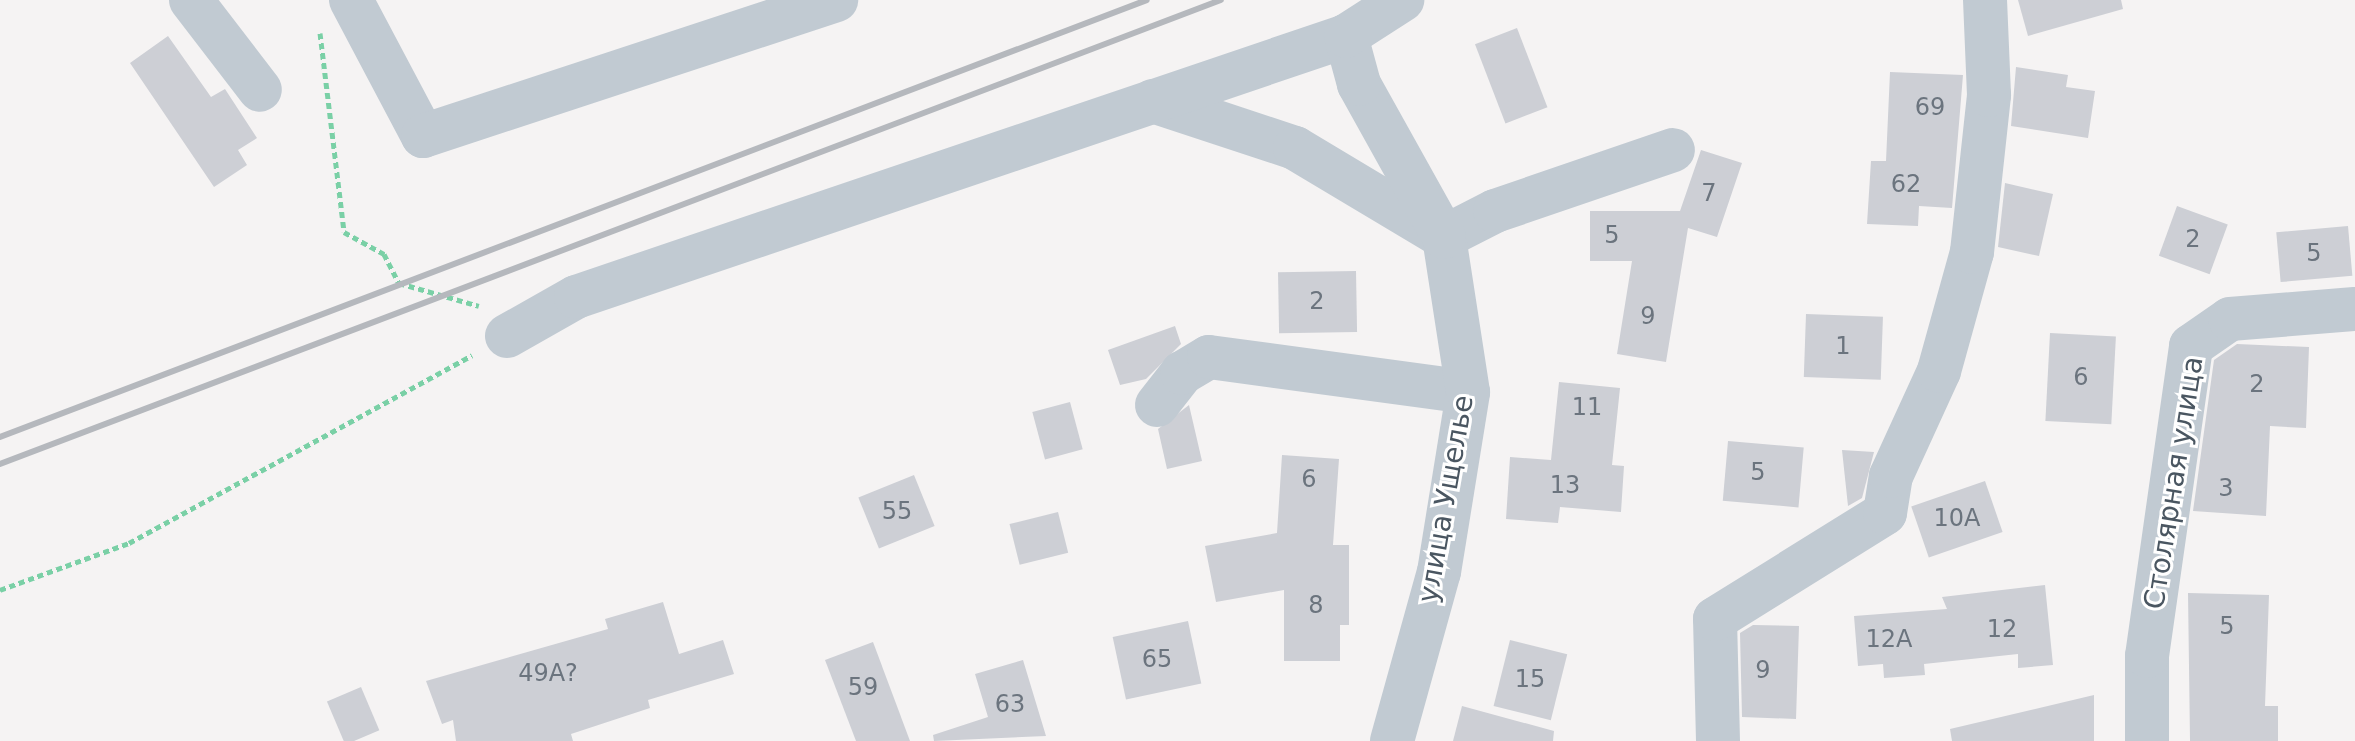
<!DOCTYPE html>
<meta charset="utf-8">
<style>
body{margin:0}
#map{position:relative;width:2355px;height:741px;overflow:hidden;background:#f5f3f3;font-family:"DejaVu Sans",sans-serif}
div>[style]{position:absolute}
[style*='--x']{left:calc(var(--x)*1px);top:calc(var(--y)*1px);width:calc(var(--w)*1px);rotate:calc(var(--a)*1deg)}
.building>*{inset:0;background:#cdcfd5;transform-origin:0 0}
.path>*{height:5px;margin-top:-2.5px;transform-origin:0;background:repeating-linear-gradient(90deg,#7ad0a6 0 6px,transparent 0 10px)}
.minor>*{height:44px;margin:-22px;padding:0 22px;transform-origin:22px;border-radius:22px;background:#c1cad2}
.rail>*{height:6px;margin:-3px;padding:0 3px;transform-origin:3px;border-radius:3px;background:#b5b8bd}
span{translate:-50% -50%;white-space:nowrap;text-align:center;line-height:1.15;-webkit-text-stroke:6px #fff;paint-order:stroke}
.number-label{font-size:24px;color:#6b747e}
.number-label span{-webkit-text-stroke-width:0}
.street-label{font-size:28px;color:#4a5661}
</style>
<div id="map">
<div class="building">
<div style="clip-path:polygon(2018px 0,2121px 0,2123px 9px,2028px 36px)"></div>
<div style="left:1517px;top:28px;width:85px;height:45px;rotate:69deg"></div>
<div style="clip-path:polygon(168px 36px,211px 97px,225px 89px,257px 138px,238px 150px,247px 165px,214px 187px,130px 63px)"></div>
<div style="clip-path:polygon(2016px 67px,2068px 75px,2066px 87px,2095px 91px,2088px 138px,2011px 126px)"></div>
<div style="clip-path:polygon(1890px 72px,1963px 75px,1952px 208px,1919px 206px,1918px 226px,1867px 224px,1871px 161px,1886px 161px)"></div>
<div style="clip-path:polygon(1701px 150px,1742px 163px,1717px 237px,1688px 228px,1666px 362px,1617px 354px,1632px 261px,1590px 261px,1590px 211px,1680px 211px)"></div>
<div style="clip-path:polygon(2005px 183px,2053px 194px,2039px 256px,1998px 247px)"></div>
<div style="left:2177px;top:206px;width:54px;height:53px;rotate:20deg"></div>
<div style="left:2348px;top:226px;width:50px;height:72px;rotate:85deg"></div>
<div style="left:1356px;top:271px;width:61px;height:78px;rotate:89deg"></div>
<div style="left:1806px;top:314px;width:77px;height:63px;rotate:2deg"></div>
<div style="clip-path:polygon(1175px 326px,1181px 344px,1146px 379px,1120px 385px,1108px 350px)"></div>
<div style="left:2050px;top:333px;width:66px;height:88px;rotate:3deg"></div>
<div style="clip-path:polygon(2237px 344px,2309px 347px,2306px 428px,2270px 426px,2266px 516px,2193px 511px,2214px 360px)"></div>
<div style="clip-path:polygon(1559px 382px,1620px 388px,1612px 465px,1624px 466px,1621px 512px,1560px 507px,1558px 523px,1506px 519px,1510px 457px,1551px 460px)"></div>
<div style="left:1070px;top:402px;width:49px;height:39px;rotate:75deg"></div>
<div style="clip-path:polygon(1189px 405px,1202px 461px,1167px 469px,1158px 429px)"></div>
<div style="left:1728px;top:441px;width:76px;height:60px;rotate:5deg"></div>
<div style="clip-path:polygon(1842px 450px,1874px 452px,1862px 498px,1848px 506px)"></div>
<div style="clip-path:polygon(1282px 455px,1339px 459px,1333px 545px,1349px 545px,1349px 625px,1340px 625px,1340px 661px,1284px 661px,1284px 590px,1216px 602px,1205px 546px,1277px 533px)"></div>
<div style="left:914px;top:475px;width:55px;height:60px;rotate:68deg"></div>
<div style="left:1985px;top:481px;width:54px;height:78px;rotate:71deg"></div>
<div style="left:1058px;top:512px;width:42px;height:50px;rotate:76deg"></div>
<div style="clip-path:polygon(2045px 585px,2053px 665px,2018px 668px,2018px 654px,1924px 664px,1925px 675px,1884px 678px,1883px 664px,1858px 666px,1854px 616px,1947px 609px,1942px 597px)"></div>
<div style="clip-path:polygon(2188px 593px,2269px 595px,2265px 706px,2278px 706px,2278px 741px,2190px 741px)"></div>
<div style="clip-path:polygon(663px 602px,679px 654px,723px 640px,734px 674px,648px 700px,650px 708px,571px 734px,573px 741px,456px 741px,453px 720px,442px 724px,426px 681px,608px 629px,605px 619px)"></div>
<div style="left:1188px;top:621px;width:64px;height:77px;rotate:78deg"></div>
<div style="clip-path:polygon(1753px 625px,1799px 626px,1796px 719px,1742px 717px,1740px 633px)"></div>
<div style="left:1510px;top:640px;width:59px;height:68px;rotate:14deg"></div>
<div style="clip-path:polygon(873px 642px,910px 741px,856px 741px,825px 660px)"></div>
<div style="clip-path:polygon(1023px 660px,1046px 736px,934px 741px,933px 735px,988px 717px,975px 674px)"></div>
<div style="left:361px;top:687px;width:47px;height:37px;rotate:67deg"></div>
<div style="clip-path:polygon(2094px 695px,2094px 741px,1952px 741px,1950px 729px)"></div>
<div style="clip-path:polygon(1462px 706px,1554px 731px,1553px 741px,1453px 741px)"></div>
</div>
<div class="path">
<div style="--x:320;--y:33;--w:200;--a:83.1"></div>
<div style="--x:344;--y:232;--w:46;--a:28.8"></div>
<div style="--x:384;--y:254;--w:33;--a:63"></div>
<div style="--x:399;--y:283;--w:83;--a:16"></div>
<div style="--x:0;--y:590;--w:137;--a:-20"></div>
<div style="--x:129;--y:543;--w:391;--a:-28.7"></div>
</div>
<div class="minor">
<div style="--x:191;--y:0;--w:113;--a:52.5"></div>
<div style="--x:351;--y:0;--w:154;--a:62.1"></div>
<div style="--x:423;--y:136;--w:435;--a:-18.2"></div>
<div style="--x:1153;--y:101;--w:150;--a:18.3"></div>
<div style="--x:1295;--y:148;--w:174;--a:30.9"></div>
<div style="--x:1444;--y:237;--w:57;--a:-27"></div>
<div style="--x:1495;--y:211;--w:188;--a:-18.9"></div>
<div style="--x:507;--y:336;--w:79;--a:-29.5"></div>
<div style="--x:576;--y:297;--w:813;--a:-18.72"></div>
<div style="--x:1157;--y:405;--w:41;--a:-52"></div>
<div style="--x:1182;--y:373;--w:31;--a:-31"></div>
<div style="--x:1209;--y:357;--w:261;--a:7.7"></div>
<div style="--x:1392;--y:741;--w:175;--a:-74.5"></div>
<div style="--x:1439;--y:572;--w:182;--a:-80.8"></div>
<div style="--x:1468;--y:392;--w:157;--a:-98.8"></div>
<div style="--x:1444;--y:237;--w:175;--a:-119.1"></div>
<div style="--x:1359;--y:84;--w:50;--a:-105.2"></div>
<div style="--x:1346;--y:36;--w:67;--a:-32.7"></div>
<div style="--x:1718;--y:741;--w:122;--a:-91.4"></div>
<div style="--x:1715;--y:619;--w:200;--a:-31.9"></div>
<div style="--x:1885;--y:513;--w:37;--a:-81"></div>
<div style="--x:1891;--y:476;--w:115;--a:-65.4"></div>
<div style="--x:1939;--y:371;--w:123;--a:-74.5"></div>
<div style="--x:1972;--y:252;--w:158;--a:-83.8"></div>
<div style="--x:1989;--y:95;--w:95;--a:-92.4"></div>
<div style="--x:2147;--y:741;--w:85;--a:-90"></div>
<div style="--x:2147;--y:656;--w:313;--a:-81.9"></div>
<div style="--x:2191;--y:346;--w:47;--a:-34.7"></div>
<div style="--x:2230;--y:319;--w:125;--a:-4.6"></div>
</div>
<div class="rail">
<div style="--x:0;--y:437;--w:1227;--a:-20.86"></div>
<div style="--x:0;--y:464;--w:1306;--a:-20.81"></div>
</div>
<div class="number-label">
<span style="left:1930px;top:108px">69</span>
<span style="left:1906px;top:185px">62</span>
<span style="left:1709px;top:194px">7</span>
<span style="left:1612px;top:236px">5</span>
<span style="left:2193px;top:240px">2</span>
<span style="left:2314px;top:254px">5</span>
<span style="left:1317px;top:302px">2</span>
<span style="left:1648px;top:317px">9</span>
<span style="left:1843px;top:347px">1</span>
<span style="left:2081px;top:378px">6</span>
<span style="left:2257px;top:385px">2</span>
<span style="left:1587px;top:408px">11</span>
<span style="left:1758px;top:473px">5</span>
<span style="left:1309px;top:480px">6</span>
<span style="left:1565px;top:486px">13</span>
<span style="left:2226px;top:489px">3</span>
<span style="left:897px;top:512px">55</span>
<span style="left:1957px;top:519px">10А</span>
<span style="left:1316px;top:606px">8</span>
<span style="left:2227px;top:627px">5</span>
<span style="left:2002px;top:630px">12</span>
<span style="left:1889px;top:640px">12А</span>
<span style="left:1157px;top:660px">65</span>
<span style="left:1763px;top:671px">9</span>
<span style="left:548px;top:674px">49А?</span>
<span style="left:1530px;top:680px">15</span>
<span style="left:863px;top:688px">59</span>
<span style="left:1010px;top:705px">63</span>
</div>
<div class="street-label">
<span style="left:2174px;top:483px;rotate:-81deg">Столярная улица</span>
<span style="left:1446px;top:499px;rotate:-80deg">улица Ущелье</span>
</div>
</div>
